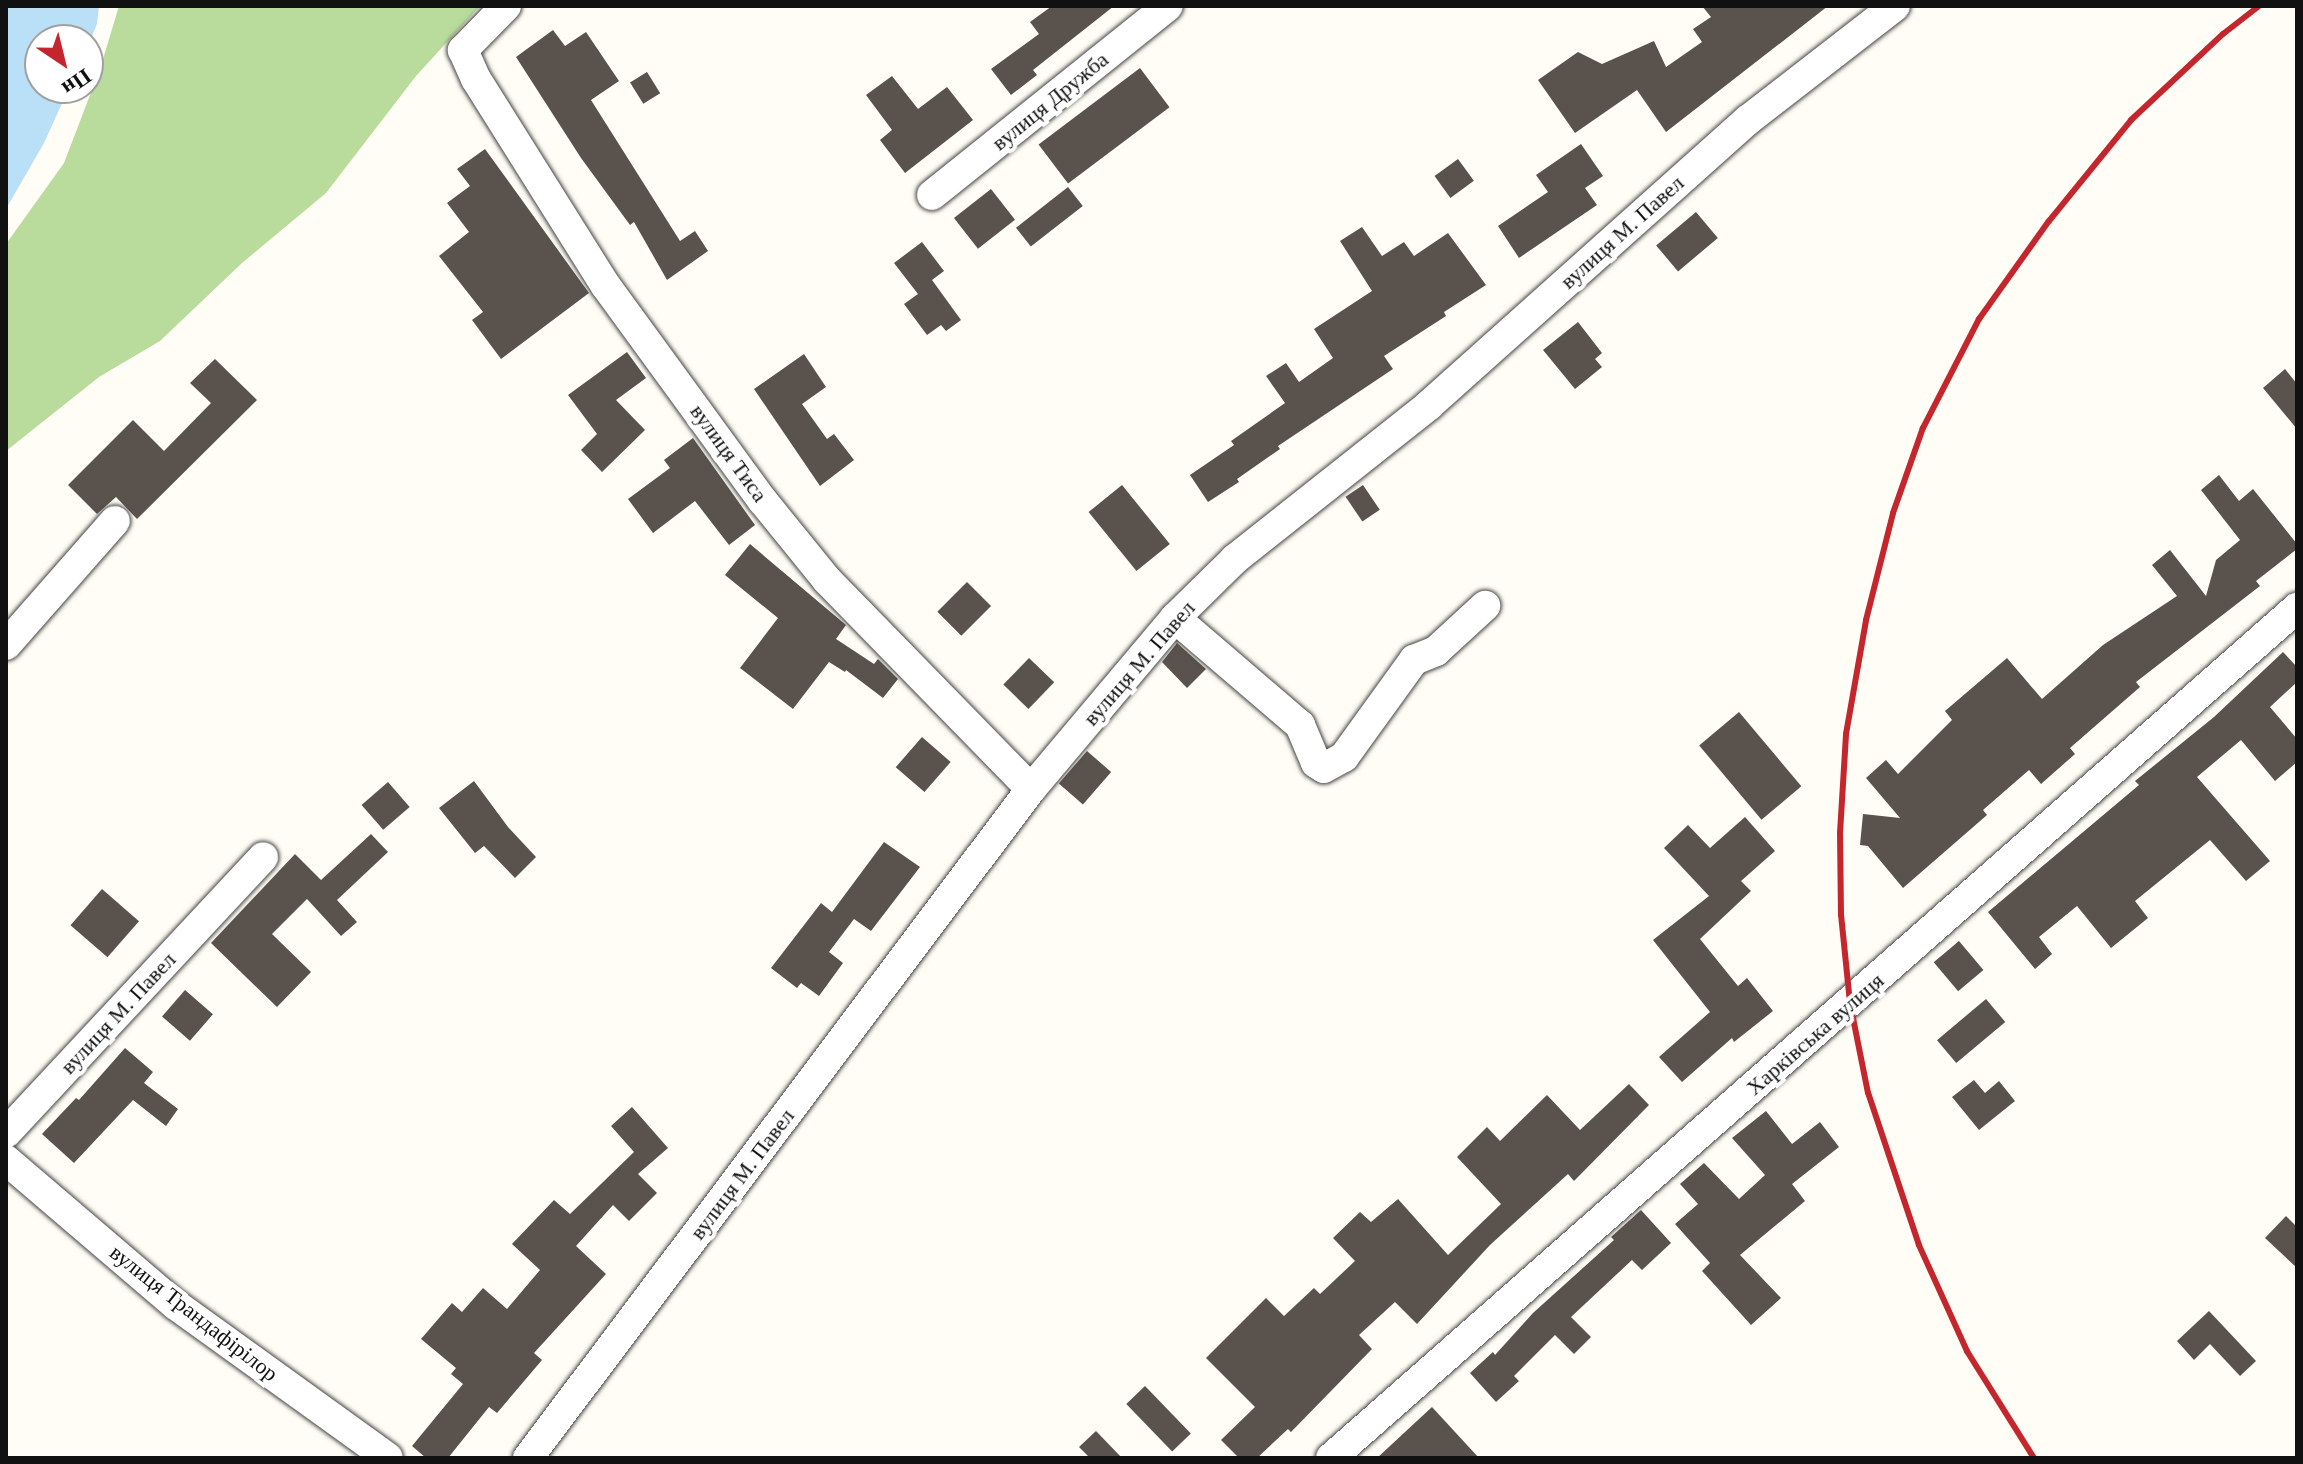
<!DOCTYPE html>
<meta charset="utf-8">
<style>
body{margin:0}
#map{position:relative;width:2303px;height:1464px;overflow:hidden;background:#fffdf5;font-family:Georgia,serif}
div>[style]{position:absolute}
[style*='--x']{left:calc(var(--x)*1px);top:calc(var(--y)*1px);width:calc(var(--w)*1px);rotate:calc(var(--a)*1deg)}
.forest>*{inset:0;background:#b9dc9c}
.water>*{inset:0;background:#b9e0f7}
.building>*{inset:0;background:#5a524d;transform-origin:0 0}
.roads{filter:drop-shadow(0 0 2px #444) drop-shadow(0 0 2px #444)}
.minor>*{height:30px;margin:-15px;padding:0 15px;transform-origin:15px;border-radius:15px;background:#fff}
.rail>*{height:6px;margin:-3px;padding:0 3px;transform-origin:3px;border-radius:3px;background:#c4262e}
span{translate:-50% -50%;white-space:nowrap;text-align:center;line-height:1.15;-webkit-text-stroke:8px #fff;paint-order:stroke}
.street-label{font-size:22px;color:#111}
.frame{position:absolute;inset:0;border:8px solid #111;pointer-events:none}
.north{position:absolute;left:24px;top:24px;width:80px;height:80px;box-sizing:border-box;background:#fff;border:2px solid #a0a0a0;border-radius:50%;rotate:145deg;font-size:22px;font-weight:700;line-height:32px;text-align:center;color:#111}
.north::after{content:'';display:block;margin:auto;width:28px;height:36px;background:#c4262e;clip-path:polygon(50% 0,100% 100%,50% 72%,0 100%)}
</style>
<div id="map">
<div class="forest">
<div style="clip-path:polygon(119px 6px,480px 6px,416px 76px,326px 193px,242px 263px,160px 341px,99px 377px,6px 451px,6px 244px,64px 163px,100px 69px)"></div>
</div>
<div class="water">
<div style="clip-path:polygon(6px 6px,99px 6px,97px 24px,88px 45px,88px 40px,40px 40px,40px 88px,69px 88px,44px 143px,6px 209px)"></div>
</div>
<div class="building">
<div style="clip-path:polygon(1052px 6px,1114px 6px,1033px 70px,1037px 75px,1011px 95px,991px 69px,1039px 34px,1030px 22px)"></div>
<div style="clip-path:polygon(1702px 6px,1828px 6px,1666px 132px,1637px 90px,1575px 133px,1538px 80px,1578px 52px,1602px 64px,1654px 41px,1666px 67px,1702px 42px,1693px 29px,1711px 17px)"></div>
<div style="clip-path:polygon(553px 30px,565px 46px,586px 32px,619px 81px,591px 100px,680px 241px,695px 231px,708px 251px,667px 280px,634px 222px,630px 225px,581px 158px,516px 57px)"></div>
<div style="left:1140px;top:68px;width:49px;height:127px;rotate:53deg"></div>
<div style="left:647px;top:72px;width:25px;height:20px;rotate:58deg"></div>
<div style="clip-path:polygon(892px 76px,918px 109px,947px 87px,973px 120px,905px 173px,880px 140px,892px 130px,866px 95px)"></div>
<div style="clip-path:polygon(1581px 144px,1603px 176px,1585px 188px,1597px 205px,1519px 258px,1498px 226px,1548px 192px,1536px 175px)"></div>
<div style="clip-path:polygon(485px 149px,589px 293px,501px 359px,472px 320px,483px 312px,439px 256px,469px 232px,447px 203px,470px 186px,457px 169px)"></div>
<div style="left:1458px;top:159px;width:27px;height:29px;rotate:54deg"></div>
<div style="left:1068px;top:187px;width:24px;height:66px;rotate:52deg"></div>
<div style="left:991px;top:189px;width:39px;height:47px;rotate:52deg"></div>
<div style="left:1696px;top:212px;width:34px;height:52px;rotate:50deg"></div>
<div style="clip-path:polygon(1362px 227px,1382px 256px,1404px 242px,1414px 256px,1448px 233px,1486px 285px,1444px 312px,1446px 316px,1384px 356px,1393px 369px,1278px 446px,1280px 449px,1237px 479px,1239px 482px,1208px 502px,1190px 475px,1234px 445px,1231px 441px,1285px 403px,1266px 376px,1286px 363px,1299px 382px,1333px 358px,1314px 329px,1372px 291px,1340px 241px)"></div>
<div style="clip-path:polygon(922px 242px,944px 271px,932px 280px,961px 320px,946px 331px,941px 325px,927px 335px,904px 304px,918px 294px,894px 263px)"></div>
<div style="clip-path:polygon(1578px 322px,1602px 353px,1595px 359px,1602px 367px,1575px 389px,1543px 350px)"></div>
<div style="clip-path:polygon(627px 352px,646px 378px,616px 400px,645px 430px,602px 472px,581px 450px,597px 434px,568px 395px)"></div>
<div style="clip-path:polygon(804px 354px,826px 387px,802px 404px,827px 439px,834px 434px,854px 460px,820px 486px,754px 389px)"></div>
<div style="clip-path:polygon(215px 359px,257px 400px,137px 519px,116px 497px,97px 514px,68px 485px,133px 420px,164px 451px,211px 403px,190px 383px)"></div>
<div style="clip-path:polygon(2285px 369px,2297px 384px,2297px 429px,2263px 388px)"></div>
<div style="clip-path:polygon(693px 438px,755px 525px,729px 545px,695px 501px,653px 533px,628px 499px,670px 468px,664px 460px)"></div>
<div style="clip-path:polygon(2219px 475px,2239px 501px,2253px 489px,2297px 544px,2297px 549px,2256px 581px,2260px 586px,2136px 682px,2140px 687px,2070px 748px,2075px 754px,2041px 784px,2029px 770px,1983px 810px,1987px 815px,1903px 888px,1868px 846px,1860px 845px,1863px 814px,1900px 818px,1866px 778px,1886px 760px,1898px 774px,1952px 720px,1945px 711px,2007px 658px,2042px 699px,2103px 645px,2177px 596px,2152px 565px,2170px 550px,2206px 596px,2216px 560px,2240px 540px,2201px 490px)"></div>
<div style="left:1122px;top:485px;width:76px;height:43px;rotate:51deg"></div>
<div style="left:1363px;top:485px;width:30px;height:21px;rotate:56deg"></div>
<div style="clip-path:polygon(750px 544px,846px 625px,836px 639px,874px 664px,878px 659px,898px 679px,883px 698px,846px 670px,845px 672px,829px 662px,793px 709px,740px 668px,778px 618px,725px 575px)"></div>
<div style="left:967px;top:582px;width:34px;height:42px;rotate:45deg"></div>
<div style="clip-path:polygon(1177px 643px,1206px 669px,1187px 688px,1162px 662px)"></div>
<div style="clip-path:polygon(2283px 652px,2297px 667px,2297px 682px,2270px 707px,2297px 739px,2297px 762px,2275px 781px,2241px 740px,2197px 777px,2270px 861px,2246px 881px,2210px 840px,2135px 901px,2148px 918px,2111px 948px,2077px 906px,2039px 937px,2052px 954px,2035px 969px,1988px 912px,2139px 785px,2135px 781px,2214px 717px)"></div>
<div style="left:1029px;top:658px;width:35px;height:37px;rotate:44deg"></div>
<div style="left:1739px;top:712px;width:97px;height:52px;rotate:50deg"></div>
<div style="left:922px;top:737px;width:38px;height:40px;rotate:41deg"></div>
<div style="left:1087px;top:751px;width:32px;height:43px;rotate:41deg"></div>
<div style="clip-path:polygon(474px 781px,508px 827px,536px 857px,515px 878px,484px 846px,475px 853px,439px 808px)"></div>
<div style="left:388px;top:782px;width:33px;height:35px;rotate:49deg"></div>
<div style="clip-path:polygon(1745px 817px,1775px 851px,1741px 881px,1751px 891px,1700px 939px,1738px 986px,1747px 978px,1773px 1011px,1734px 1042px,1732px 1038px,1682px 1082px,1659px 1057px,1710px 1012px,1653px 940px,1709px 896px,1664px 848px,1688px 825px,1710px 848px)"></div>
<div style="clip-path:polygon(371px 834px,388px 852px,337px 900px,357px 922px,341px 936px,307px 899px,272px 934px,311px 972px,277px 1007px,211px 943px,295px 854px,321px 880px)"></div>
<div style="clip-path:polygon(884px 842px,920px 867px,871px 931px,854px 919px,829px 952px,843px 963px,819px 996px,801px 983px,797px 988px,771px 968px,821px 903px,832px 912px)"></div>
<div style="left:102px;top:889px;width:49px;height:48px;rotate:41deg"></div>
<div style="left:1959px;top:941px;width:38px;height:33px;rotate:50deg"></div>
<div style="left:185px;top:990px;width:37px;height:35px;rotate:41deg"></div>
<div style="left:1986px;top:999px;width:30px;height:64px;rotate:50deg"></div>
<div style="clip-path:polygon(125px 1048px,153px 1072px,144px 1083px,178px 1109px,166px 1126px,133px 1100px,74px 1163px,42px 1134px,76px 1098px,79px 1100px)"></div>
<div style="clip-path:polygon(1974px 1080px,1985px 1093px,1999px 1081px,2015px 1101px,1979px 1130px,1952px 1097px)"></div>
<div style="clip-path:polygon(1629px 1084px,1649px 1105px,1574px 1181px,1568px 1174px,1490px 1245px,1417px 1324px,1395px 1302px,1359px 1335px,1372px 1349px,1291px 1432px,1288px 1429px,1257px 1458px,1239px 1458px,1221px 1440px,1255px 1407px,1206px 1358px,1266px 1298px,1284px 1316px,1314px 1288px,1320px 1294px,1355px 1261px,1333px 1238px,1360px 1212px,1371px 1222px,1398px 1199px,1448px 1255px,1501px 1204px,1457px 1157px,1487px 1127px,1500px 1141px,1547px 1095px,1580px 1130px)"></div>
<div style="clip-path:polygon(632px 1107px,668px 1148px,638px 1174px,657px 1193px,629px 1221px,613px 1205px,576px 1246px,606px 1274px,534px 1353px,542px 1360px,497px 1413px,489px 1407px,448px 1458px,426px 1458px,412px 1446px,463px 1384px,451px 1374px,456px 1368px,421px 1339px,452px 1303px,462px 1312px,483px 1288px,507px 1309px,540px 1270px,512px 1244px,554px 1200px,570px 1214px,634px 1152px,611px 1126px)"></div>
<div style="clip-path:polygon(1766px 1111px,1792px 1144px,1820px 1122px,1839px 1147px,1792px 1184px,1805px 1201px,1740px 1255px,1781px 1298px,1751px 1325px,1702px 1271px,1710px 1263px,1675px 1224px,1698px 1204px,1680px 1184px,1704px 1163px,1739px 1199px,1765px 1175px,1732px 1138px)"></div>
<div style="clip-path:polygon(1641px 1210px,1671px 1243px,1642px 1270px,1632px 1260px,1571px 1317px,1591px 1337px,1574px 1354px,1555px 1335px,1514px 1376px,1519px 1381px,1496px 1402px,1470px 1373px,1493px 1352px,1495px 1355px,1533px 1313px,1614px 1240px,1611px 1237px)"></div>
<div style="clip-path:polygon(2286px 1216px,2297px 1227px,2297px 1268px,2265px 1238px)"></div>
<div style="clip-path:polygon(2209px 1311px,2256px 1361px,2240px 1376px,2210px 1344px,2194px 1360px,2177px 1341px)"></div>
<div style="left:1145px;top:1386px;width:66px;height:26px;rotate:46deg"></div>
<div style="clip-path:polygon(1432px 1407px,1479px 1458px,1377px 1458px)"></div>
<div style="clip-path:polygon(1096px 1431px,1122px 1458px,1090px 1458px,1079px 1447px)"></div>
</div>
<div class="roads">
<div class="minor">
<div style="--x:506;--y:6;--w:62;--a:134.3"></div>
<div style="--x:463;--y:50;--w:32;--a:66"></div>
<div style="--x:476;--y:79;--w:244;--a:57.9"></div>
<div style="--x:606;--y:286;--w:266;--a:53.9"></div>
<div style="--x:763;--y:501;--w:102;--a:51"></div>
<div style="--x:827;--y:580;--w:292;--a:45.7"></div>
<div style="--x:932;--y:195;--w:302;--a:-38.7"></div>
<div style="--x:1175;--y:618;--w:165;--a:40.6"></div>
<div style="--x:1300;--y:725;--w:41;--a:67.2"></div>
<div style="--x:1316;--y:763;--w:9;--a:32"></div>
<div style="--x:1324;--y:768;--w:23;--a:-29"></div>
<div style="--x:1344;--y:757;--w:120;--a:-54.2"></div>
<div style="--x:1414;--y:660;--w:24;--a:-22"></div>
<div style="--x:1436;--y:651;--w:67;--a:-42.6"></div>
<div style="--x:6;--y:645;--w:165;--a:-48.7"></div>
<div style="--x:6;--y:1133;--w:377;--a:-47"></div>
<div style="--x:6;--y:1160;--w:223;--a:40.5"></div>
<div style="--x:176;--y:1305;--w:261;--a:35.8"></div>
<div style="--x:528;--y:1458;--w:837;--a:-53.06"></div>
<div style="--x:1031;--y:789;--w:224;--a:-49.9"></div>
<div style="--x:1175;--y:618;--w:84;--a:-44.5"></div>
<div style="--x:1235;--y:559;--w:248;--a:-38.4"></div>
<div style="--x:1429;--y:405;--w:428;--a:-41.8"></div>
<div style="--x:1748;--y:120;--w:186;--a:-37.8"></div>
<div style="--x:1331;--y:1458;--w:1287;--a:-41.35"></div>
</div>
</div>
<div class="rail">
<div style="--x:2034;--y:1458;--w:126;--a:-122.1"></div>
<div style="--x:1967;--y:1351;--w:116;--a:-114.4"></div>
<div style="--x:1919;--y:1245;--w:160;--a:-108.5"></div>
<div style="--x:1868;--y:1093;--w:92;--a:-101.3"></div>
<div style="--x:1850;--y:1003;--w:88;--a:-95.8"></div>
<div style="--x:1841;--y:915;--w:82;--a:-90.7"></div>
<div style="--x:1840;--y:833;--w:99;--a:-86.5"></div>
<div style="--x:1846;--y:734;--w:116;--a:-80"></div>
<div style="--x:1866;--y:620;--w:110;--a:-75.8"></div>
<div style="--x:1893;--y:513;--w:90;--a:-70.6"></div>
<div style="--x:1923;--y:428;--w:123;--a:-62.8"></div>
<div style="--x:1979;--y:319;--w:120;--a:-54.5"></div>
<div style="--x:2049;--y:221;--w:130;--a:-50.9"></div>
<div style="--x:2131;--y:120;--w:126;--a:-43.1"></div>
<div style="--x:2223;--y:34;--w:46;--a:-37.9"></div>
</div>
<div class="street-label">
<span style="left:1050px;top:101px;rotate:-39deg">вулиця Дружба</span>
<span style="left:1622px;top:232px;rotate:-42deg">вулиця М. Павел</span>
<span style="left:729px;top:453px;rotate:54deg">вулиця Тиса</span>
<span style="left:1139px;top:663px;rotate:-49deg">вулиця М. Павел</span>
<span style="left:118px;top:1013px;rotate:-47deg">вулиця М. Павел</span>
<span style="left:1815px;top:1034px;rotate:-41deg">Харківська вулиця</span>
<span style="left:742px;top:1174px;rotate:-53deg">вулиця М. Павел</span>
<span style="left:194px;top:1313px;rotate:38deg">вулиця Трандафірілор</span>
</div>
<div class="frame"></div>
<div class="north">Пн</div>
</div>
